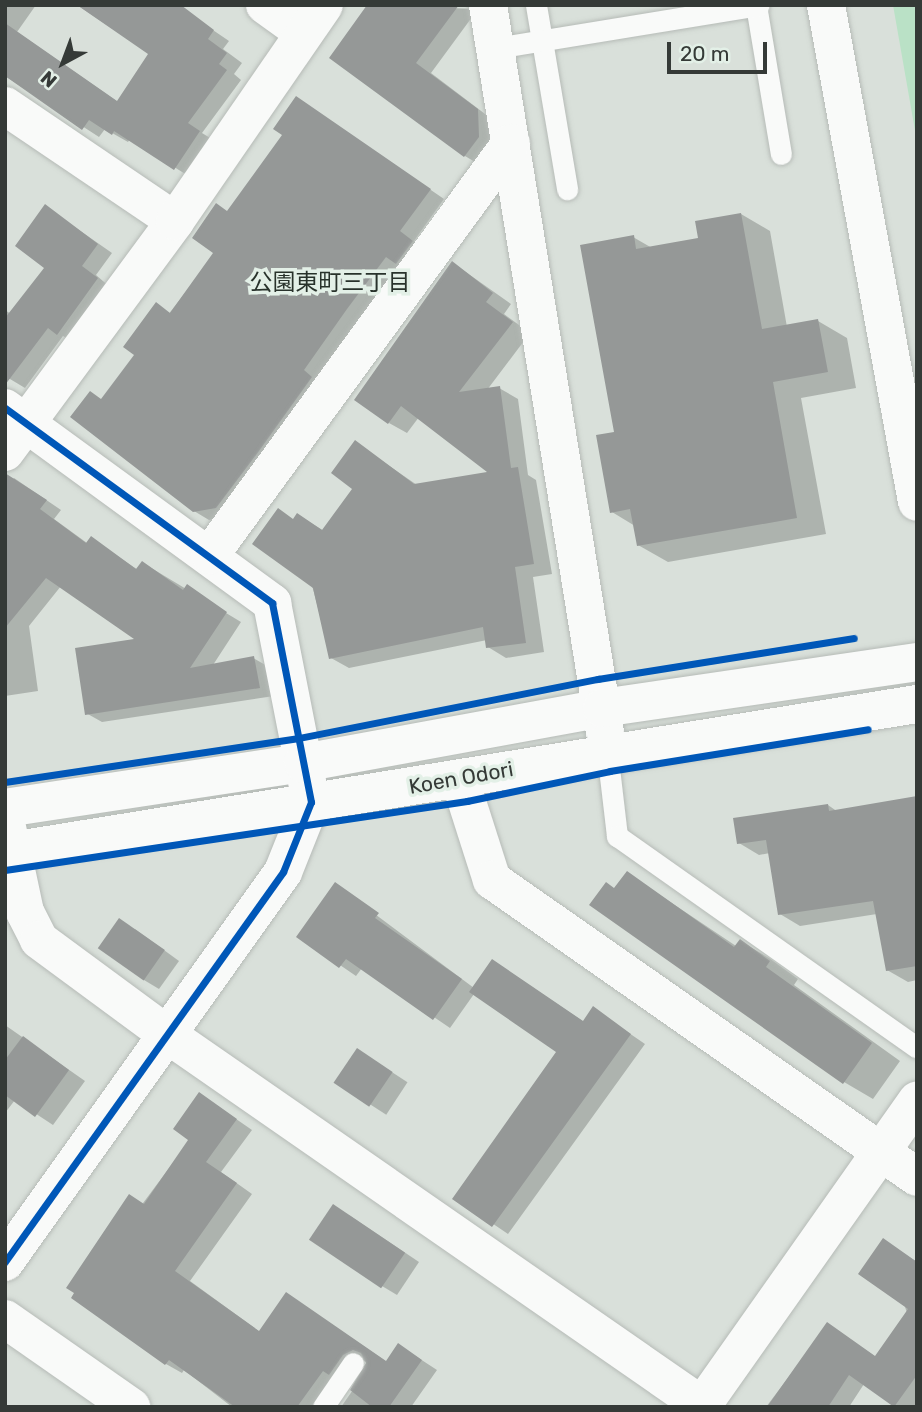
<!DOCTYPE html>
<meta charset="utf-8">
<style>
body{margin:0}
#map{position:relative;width:922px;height:1412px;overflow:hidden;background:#d9e0da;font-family:Rubik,"Noto Sans JP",sans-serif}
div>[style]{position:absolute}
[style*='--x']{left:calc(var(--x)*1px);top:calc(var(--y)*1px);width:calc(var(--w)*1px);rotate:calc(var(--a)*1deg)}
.green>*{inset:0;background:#bae1c6}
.shadow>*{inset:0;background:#0003;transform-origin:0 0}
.building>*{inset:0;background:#959897;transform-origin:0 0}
.roads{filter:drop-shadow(0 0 2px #b6bbb7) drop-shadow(0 0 2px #b6bbb7)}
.service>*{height:21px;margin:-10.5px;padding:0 10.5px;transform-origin:10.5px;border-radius:10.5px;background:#f9faf9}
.minor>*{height:38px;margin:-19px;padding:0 19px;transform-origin:19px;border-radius:19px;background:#f9faf9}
.cycleway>*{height:7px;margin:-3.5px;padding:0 3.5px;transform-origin:3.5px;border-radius:3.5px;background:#0057b8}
span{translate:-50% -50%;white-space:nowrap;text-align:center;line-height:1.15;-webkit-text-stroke:7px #e3f0e7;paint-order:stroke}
.street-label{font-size:21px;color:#353a37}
.neighbourhood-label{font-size:23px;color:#28322b}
.frame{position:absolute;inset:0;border:7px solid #353a37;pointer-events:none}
.north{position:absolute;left:28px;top:28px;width:70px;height:70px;-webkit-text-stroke:5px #e3f0e7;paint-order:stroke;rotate:221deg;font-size:19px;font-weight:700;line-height:28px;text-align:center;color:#353a37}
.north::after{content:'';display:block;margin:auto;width:24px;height:32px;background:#353a37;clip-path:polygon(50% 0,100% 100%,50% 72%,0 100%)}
.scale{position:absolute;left:667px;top:42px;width:100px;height:32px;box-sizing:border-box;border:4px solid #353a37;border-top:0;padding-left:9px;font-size:21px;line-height:24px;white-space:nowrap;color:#353a37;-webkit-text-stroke:5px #e3f0e7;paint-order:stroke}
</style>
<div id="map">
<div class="green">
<div style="clip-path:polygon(893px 5px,917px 5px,917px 142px)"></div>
</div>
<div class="shadow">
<div style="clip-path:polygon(5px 5px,36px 5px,17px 32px,118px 102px,150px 54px,77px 5px,166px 5px,185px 11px,229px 41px,223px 49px,242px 63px,234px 74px,241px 80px,202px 133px,215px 141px,190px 177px,130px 139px,128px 142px,105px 129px,99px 137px,5px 76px)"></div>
<div style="clip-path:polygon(367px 5px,478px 9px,431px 73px,493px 120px,494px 146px,480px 165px,465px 156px)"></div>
<div style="clip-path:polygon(297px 98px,444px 199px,414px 241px,426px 250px,231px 516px,209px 520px,194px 511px,102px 400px,216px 253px,228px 212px,284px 135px)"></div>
<div style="clip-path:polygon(46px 207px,112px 253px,96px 275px,111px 288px,73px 342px,63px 336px,25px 388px,5px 376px,5px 310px,11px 314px,47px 267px)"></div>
<div style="clip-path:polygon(741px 214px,770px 231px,787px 327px,818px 321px,847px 338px,856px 388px,801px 398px,826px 534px,668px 562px,638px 545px,635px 526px,612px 512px,633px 237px,652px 248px,700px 239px)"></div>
<div style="clip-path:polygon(453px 263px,511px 304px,504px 314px,530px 333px,487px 390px,499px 388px,518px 399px,528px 475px,536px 480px,552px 574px,533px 577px,544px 652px,506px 658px,488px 647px,487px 640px,349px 668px,331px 658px,295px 520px,298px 515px,324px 531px,355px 489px,356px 443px,417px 485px,492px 473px,419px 417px,407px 433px,389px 423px)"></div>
<div style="clip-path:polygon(14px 478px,61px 510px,54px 519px,87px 543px,91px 538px,138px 570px,143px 563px,241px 622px,213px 665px,253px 658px,269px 667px,274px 696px,102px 722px,86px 713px,139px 640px,61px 586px,29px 626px,38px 691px,5px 696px,5px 489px)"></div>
<div style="clip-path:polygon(917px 798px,917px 980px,908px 982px,887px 970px,877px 914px,800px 926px,780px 914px,770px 853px,759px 855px,739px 843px,828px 805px,838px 812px)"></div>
<div style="clip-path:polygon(627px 873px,736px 946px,740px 941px,769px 958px,798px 979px,794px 985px,900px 1061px,873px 1099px,844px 1082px,615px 890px)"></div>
<div style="clip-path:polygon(336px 885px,474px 988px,493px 961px,584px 1022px,594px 1009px,645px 1044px,508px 1234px,455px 1198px,559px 1052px,474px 994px,450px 1028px,362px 968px,356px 976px,299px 937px)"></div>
<div style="clip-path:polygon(135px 929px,179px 961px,159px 989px,144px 980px)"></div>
<div style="clip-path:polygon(5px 1025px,85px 1081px,53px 1125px,15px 1100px,5px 1113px)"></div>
<div style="left:358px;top:1050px;width:59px;height:39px;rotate:33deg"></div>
<div style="clip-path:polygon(200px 1094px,252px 1130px,221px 1172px,252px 1194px,190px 1281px,260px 1332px,287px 1294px,387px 1362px,414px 1355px,437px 1370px,411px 1407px,341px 1407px,366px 1371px,367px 1360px,358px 1364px,329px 1407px,232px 1407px,184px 1370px,182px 1373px,166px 1364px,73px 1297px,190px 1140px)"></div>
<div style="clip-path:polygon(349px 1215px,419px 1262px,397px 1295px,382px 1286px)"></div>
<div style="clip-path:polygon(883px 1240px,917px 1262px,917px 1405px,895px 1407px,864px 1384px,849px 1407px,766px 1407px,828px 1325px,876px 1357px,907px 1313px)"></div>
</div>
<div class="building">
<div style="clip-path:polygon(77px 5px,181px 5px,214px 30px,208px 39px,227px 53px,219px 64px,227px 70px,188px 123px,200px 131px,174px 170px,114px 131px,112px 135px,89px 120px,82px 130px,5px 76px,5px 23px,117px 101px,148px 54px)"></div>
<div style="clip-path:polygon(367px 5px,459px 5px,416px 63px,478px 109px,479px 137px,464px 157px,329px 58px)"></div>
<div style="clip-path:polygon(296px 96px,431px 189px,400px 231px,413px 241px,396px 264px,386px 257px,347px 309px,304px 370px,312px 377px,259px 451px,216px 508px,193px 512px,70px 417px,90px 391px,101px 399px,134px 355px,123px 347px,156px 302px,170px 313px,213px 253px,192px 238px,216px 203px,227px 211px,282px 135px,273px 129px)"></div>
<div style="clip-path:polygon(45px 204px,98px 244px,82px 266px,98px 278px,57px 335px,48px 328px,5px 385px,5px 318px,44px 268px,15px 246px)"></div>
<div style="clip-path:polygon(741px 213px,762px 329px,818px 319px,828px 372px,773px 382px,797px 518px,637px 546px,630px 509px,610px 513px,596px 435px,614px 432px,580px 245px,634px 235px,636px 249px,698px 238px,695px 221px)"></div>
<div style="clip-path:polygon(452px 261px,493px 293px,486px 302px,513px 322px,459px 392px,500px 386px,511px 468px,518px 467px,534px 564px,515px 567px,526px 643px,486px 648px,483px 627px,329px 659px,313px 588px,252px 544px,278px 508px,293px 519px,297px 513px,322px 530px,352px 489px,331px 473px,355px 440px,414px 484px,487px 472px,401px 406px,388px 424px,354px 400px)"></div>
<div style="clip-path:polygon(5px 473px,47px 500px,40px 509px,86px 543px,91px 536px,136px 569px,142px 561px,183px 590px,187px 584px,227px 612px,190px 668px,254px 656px,260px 688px,85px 715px,75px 648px,134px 639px,46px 578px,5px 628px)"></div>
<div style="clip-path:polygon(917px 796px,917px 966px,886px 971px,873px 901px,778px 915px,766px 840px,737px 844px,733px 818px,828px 804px,829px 811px)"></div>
<div style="clip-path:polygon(627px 871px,734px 947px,740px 939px,770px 961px,766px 967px,872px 1043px,843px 1084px,589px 905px,606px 882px,614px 888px)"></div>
<div style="clip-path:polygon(335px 882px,379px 913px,375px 918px,462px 979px,433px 1020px,346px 959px,339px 968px,296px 937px)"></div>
<div style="left:119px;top:918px;width:56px;height:37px;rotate:35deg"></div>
<div style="clip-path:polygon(492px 959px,583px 1021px,593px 1006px,631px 1034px,492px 1227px,452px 1199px,556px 1052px,469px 992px)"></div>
<div style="clip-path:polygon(23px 1036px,69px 1070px,35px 1117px,5px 1095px,5px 1060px)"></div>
<div style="left:357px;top:1048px;width:43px;height:42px;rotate:34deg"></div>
<div style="clip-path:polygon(199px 1092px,237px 1119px,206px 1162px,237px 1183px,175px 1271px,259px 1331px,286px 1292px,386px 1361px,398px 1343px,422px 1360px,389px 1407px,372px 1407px,350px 1390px,366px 1363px,361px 1353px,353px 1350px,343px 1355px,329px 1375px,323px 1371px,297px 1407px,235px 1407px,169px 1360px,165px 1365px,71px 1298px,74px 1293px,66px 1288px,129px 1194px,144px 1204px,188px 1140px,173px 1129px)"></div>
<div style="left:333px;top:1204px;width:87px;height:43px;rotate:34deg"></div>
<div style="clip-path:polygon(883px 1238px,917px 1262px,917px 1375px,894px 1407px,849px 1375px,828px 1407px,767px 1407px,827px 1322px,875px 1356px,908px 1309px,858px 1274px)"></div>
</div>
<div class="roads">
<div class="service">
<div style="--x:536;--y:5;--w:187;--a:80.4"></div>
<div style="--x:756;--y:5;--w:151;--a:80.5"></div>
<div style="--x:496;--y:48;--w:266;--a:-9.3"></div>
<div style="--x:607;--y:751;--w:86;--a:83.3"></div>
<div style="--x:617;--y:836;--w:367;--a:35.2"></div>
<div style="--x:323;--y:1407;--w:53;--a:-55.7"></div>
</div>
<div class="minor">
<div style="--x:265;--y:5;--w:48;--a:35.7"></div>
<div style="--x:488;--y:5;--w:736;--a:80.86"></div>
<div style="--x:826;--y:5;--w:505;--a:79.62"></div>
<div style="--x:5;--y:106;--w:205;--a:34.1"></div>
<div style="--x:5;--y:408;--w:331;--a:36.1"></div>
<div style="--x:272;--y:603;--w:203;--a:78.9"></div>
<div style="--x:311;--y:802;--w:75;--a:111.8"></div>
<div style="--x:283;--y:872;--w:479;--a:125.5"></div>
<div style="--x:5;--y:452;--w:287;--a:-53.6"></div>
<div style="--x:175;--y:221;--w:262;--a:-55.4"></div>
<div style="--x:210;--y:555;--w:510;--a:-53.85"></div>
<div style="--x:460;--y:780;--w:105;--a:72.3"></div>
<div style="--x:492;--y:880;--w:518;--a:34.95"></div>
<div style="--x:5;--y:808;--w:301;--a:-8.6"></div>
<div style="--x:303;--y:763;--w:304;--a:-10.4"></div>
<div style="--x:602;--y:708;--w:318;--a:-8.3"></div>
<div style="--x:5;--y:818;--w:96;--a:78"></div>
<div style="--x:25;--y:912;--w:31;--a:63"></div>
<div style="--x:39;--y:940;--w:160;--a:36.4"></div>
<div style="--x:168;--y:1035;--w:652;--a:34.76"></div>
<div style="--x:5;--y:852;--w:924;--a:-9.22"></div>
<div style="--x:5;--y:1319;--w:154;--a:34.9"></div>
<div style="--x:701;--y:1407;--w:375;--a:-54.8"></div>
</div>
</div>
<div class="cycleway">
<div style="--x:5;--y:408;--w:331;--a:36.1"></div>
<div style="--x:272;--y:603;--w:203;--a:78.9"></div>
<div style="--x:311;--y:802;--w:75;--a:111.8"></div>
<div style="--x:283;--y:872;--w:479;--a:125.5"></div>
<div style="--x:5;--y:782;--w:297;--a:-8.5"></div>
<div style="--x:299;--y:738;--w:305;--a:-11.2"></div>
<div style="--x:598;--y:679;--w:259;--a:-9.1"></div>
<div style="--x:5;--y:870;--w:467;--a:-8.5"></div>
<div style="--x:467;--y:801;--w:146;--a:-11.8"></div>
<div style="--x:610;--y:771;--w:261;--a:-9.2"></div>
</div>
<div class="street-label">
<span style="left:461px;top:778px;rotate:-10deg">Koen Odori</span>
</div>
<div class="neighbourhood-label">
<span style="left:330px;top:282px">公園東町三丁目</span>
</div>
<div class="frame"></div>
<div class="north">N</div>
<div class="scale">20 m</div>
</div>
